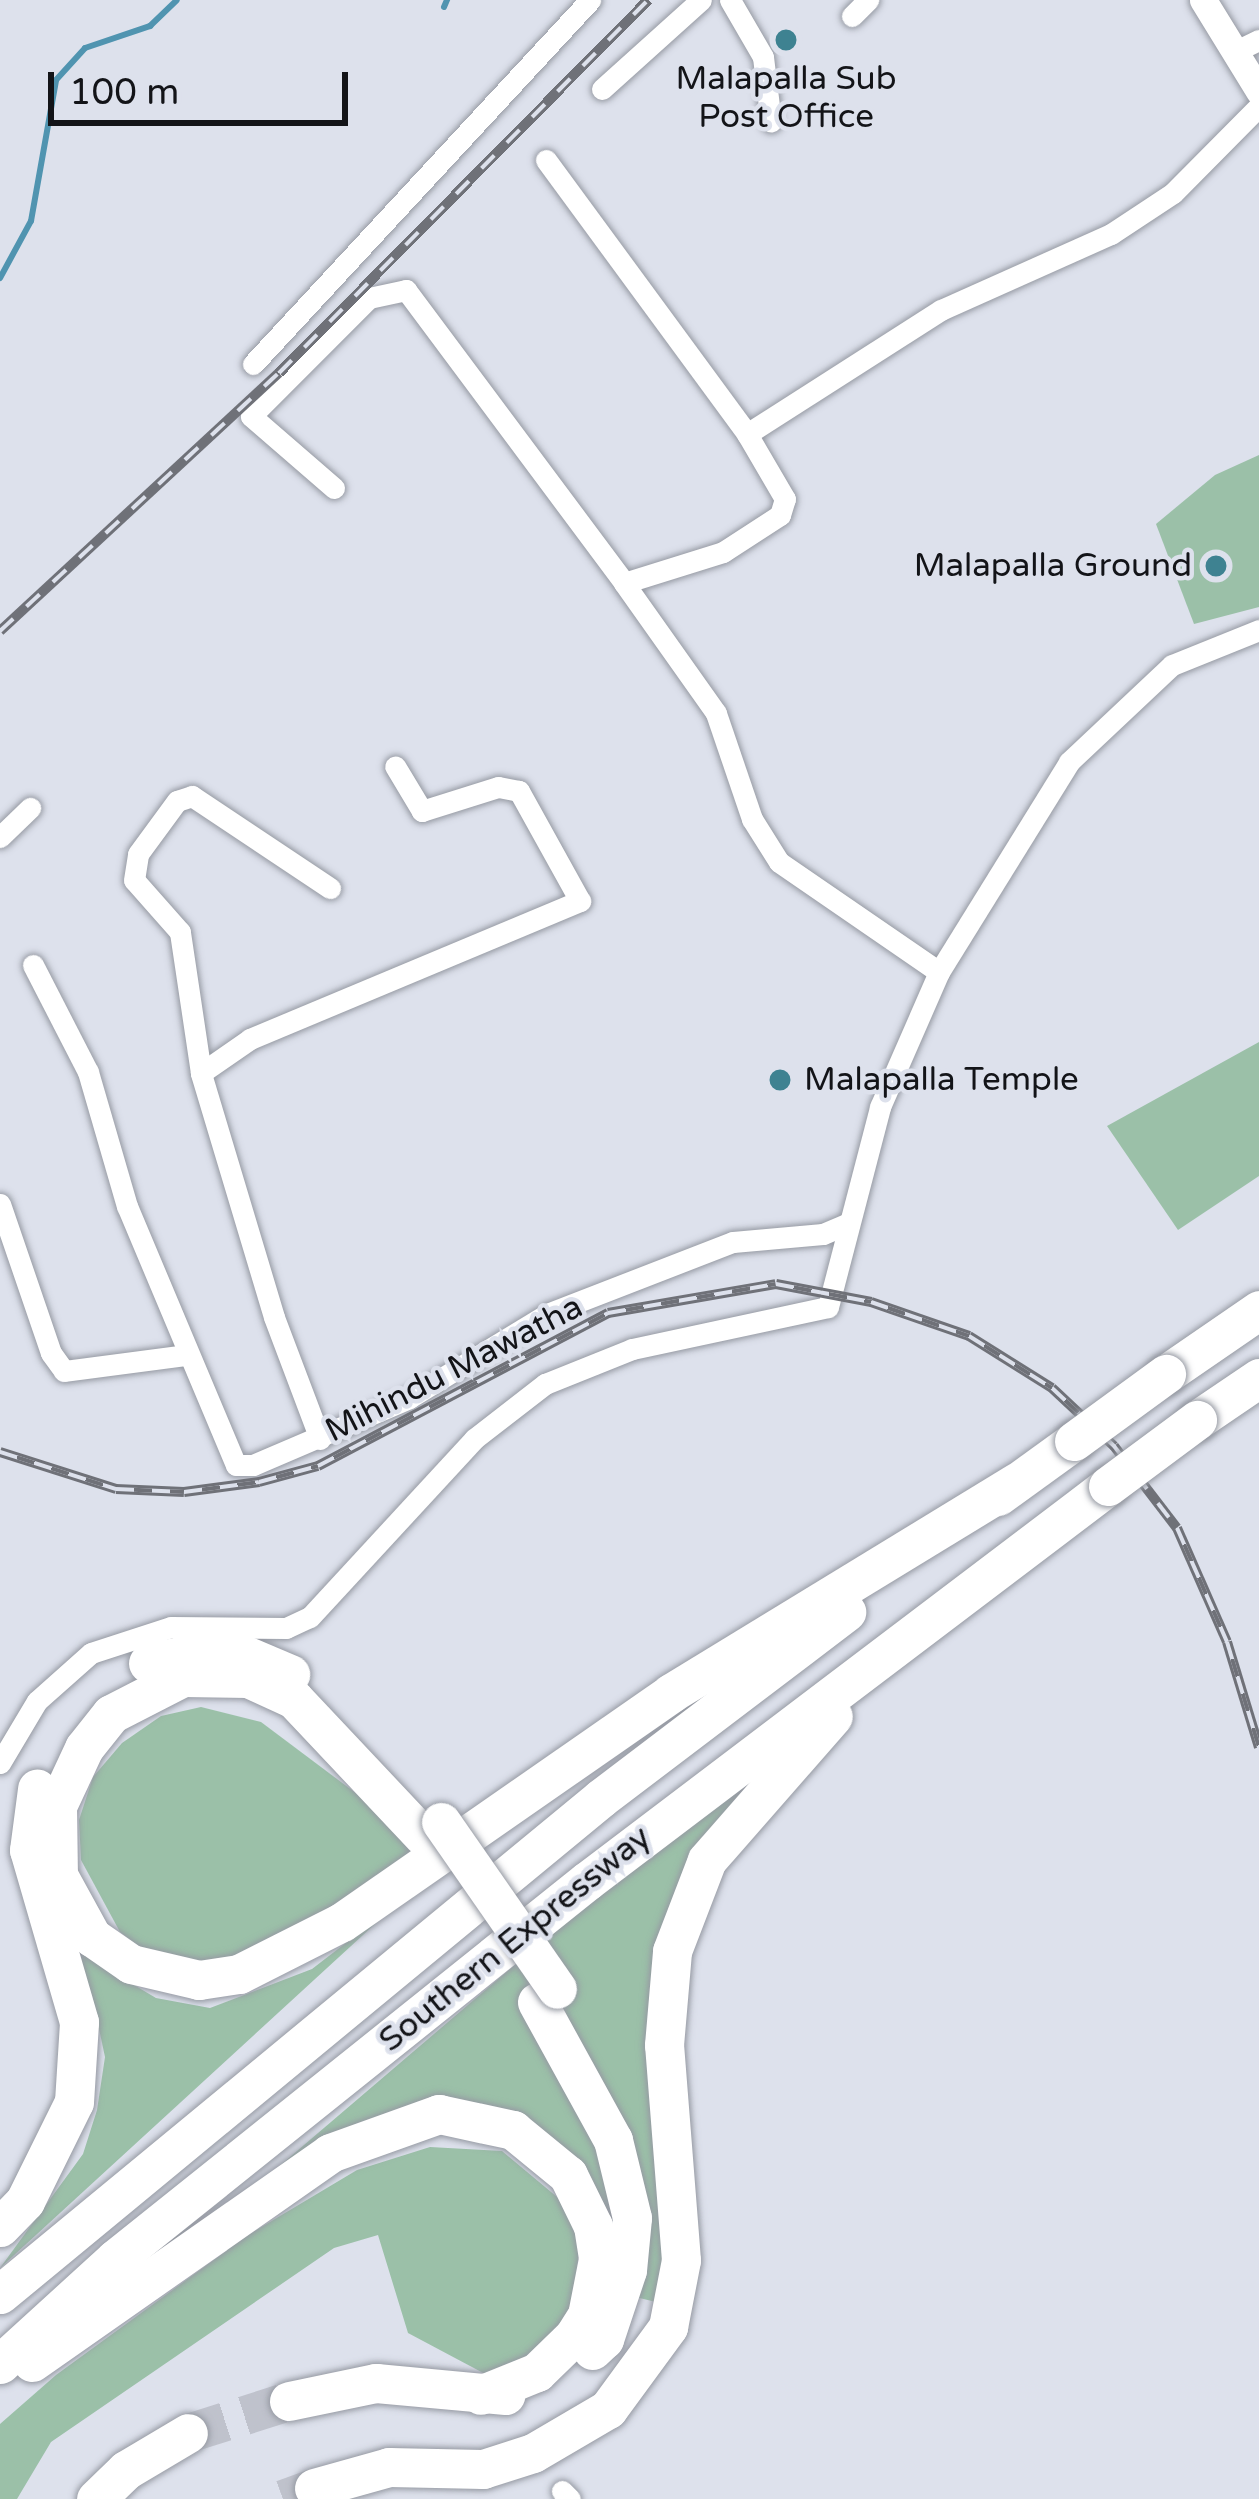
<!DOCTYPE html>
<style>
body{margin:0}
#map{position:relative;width:1259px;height:2499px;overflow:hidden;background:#dde1ec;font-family:"Varela Round",sans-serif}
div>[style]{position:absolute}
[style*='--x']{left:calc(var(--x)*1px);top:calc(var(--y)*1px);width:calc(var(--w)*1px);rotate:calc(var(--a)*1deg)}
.green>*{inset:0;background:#9bc0a8}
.stream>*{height:6px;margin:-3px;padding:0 3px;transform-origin:3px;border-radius:3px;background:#5094b0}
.motorway-tunnel>*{height:39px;margin-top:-19.5px;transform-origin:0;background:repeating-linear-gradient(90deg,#bfc2cc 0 39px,transparent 0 59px)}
.roads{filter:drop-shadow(0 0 3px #969aa3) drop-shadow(0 0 3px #969aa3)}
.minor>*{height:21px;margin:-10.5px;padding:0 10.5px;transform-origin:10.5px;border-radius:10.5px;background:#fff}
.tertiary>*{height:27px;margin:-13.5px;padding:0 13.5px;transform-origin:13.5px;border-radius:13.5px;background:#fff}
.motorway>*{height:39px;margin:-19.5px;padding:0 19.5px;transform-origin:19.5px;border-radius:19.5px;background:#fff}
.rail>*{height:10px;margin-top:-5px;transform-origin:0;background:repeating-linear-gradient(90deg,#dde1ec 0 18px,#6f7178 0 36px);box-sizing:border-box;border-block:3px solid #6f7178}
.bridges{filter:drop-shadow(0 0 3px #969aa3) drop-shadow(0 0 3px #969aa3)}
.motorway-bridge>*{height:39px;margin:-19.5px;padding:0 19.5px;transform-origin:19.5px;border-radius:19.5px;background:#fff}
.dots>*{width:33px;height:33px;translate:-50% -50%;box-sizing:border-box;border:6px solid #dde1ec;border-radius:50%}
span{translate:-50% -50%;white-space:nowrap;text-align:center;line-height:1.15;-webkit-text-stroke:9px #dde1ec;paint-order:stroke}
.poi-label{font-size:33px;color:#131418}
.right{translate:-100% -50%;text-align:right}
.left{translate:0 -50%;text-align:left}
.street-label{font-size:33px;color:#131418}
.scale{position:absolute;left:48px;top:72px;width:300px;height:54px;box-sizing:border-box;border:6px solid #131418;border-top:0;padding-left:15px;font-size:36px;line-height:42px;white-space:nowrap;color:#131418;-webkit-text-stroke:9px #dde1ec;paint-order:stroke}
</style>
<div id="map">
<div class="green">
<div style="clip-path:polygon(1259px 455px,1259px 607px,1194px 624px,1156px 524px,1215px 475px)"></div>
<div style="clip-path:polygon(1259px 1042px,1259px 1176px,1178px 1230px,1107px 1126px)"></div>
<div style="clip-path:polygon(201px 1707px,261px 1722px,373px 1806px,411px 1852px,280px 1942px,199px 1967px,154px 1958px,120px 1932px,81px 1860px,79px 1820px,93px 1777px,122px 1743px,161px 1716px)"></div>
<div style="clip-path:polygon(798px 1723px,688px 1873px,664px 2304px,607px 2290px,594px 2201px,444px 2108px,208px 2227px)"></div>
<div style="clip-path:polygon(399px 1902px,0 2268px,83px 2154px,97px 2110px,105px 2057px,92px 1996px,59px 1915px,97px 1963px,156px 1998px,210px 2008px,312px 1969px)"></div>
<div style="clip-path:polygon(430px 2147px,502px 2151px,569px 2207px,581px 2237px,571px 2315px,545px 2359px,487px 2375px,408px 2333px,378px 2235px,334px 2248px,51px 2442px,17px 2499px,0 2499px,0 2424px,56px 2375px,248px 2235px,357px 2170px)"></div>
</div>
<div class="stream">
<div style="--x:444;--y:7;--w:8;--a:-67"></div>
<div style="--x:0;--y:278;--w:65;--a:-61.5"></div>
<div style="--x:31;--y:221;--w:143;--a:-79.9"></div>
<div style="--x:56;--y:80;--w:43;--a:-47.8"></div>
<div style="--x:85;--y:48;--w:69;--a:-18.7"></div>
<div style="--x:150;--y:26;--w:37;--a:-44"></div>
</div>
<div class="motorway-tunnel">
<div style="--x:188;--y:2433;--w:106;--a:-17.6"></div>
<div style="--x:283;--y:2499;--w:33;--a:-20"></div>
</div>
<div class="roads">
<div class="minor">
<div style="--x:730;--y:0;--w:66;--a:59.9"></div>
<div style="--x:763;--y:57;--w:65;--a:83"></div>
<div style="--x:852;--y:16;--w:23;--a:-45"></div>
<div style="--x:1236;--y:51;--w:25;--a:-26"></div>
<div style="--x:602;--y:89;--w:133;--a:-42"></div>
<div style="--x:546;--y:160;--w:340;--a:53.7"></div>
<div style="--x:253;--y:364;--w:496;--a:-47.2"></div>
<div style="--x:334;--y:488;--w:110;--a:-139.1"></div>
<div style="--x:251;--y:416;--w:167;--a:-45"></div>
<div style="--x:369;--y:298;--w:38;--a:-12"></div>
<div style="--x:406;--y:290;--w:365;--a:53.3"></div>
<div style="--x:0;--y:837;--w:42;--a:-44"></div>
<div style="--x:33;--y:965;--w:120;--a:62.8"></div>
<div style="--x:88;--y:1072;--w:140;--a:73.8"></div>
<div style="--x:127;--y:1206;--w:281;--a:67.2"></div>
<div style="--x:236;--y:1465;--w:17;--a:0"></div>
<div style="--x:253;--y:1465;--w:170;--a:-23.2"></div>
<div style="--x:409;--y:1398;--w:162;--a:-31.3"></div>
<div style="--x:547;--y:1314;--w:199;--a:-21.2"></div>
<div style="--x:733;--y:1242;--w:90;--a:-5.1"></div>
<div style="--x:823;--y:1234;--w:25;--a:-23"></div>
<div style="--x:939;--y:972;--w:194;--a:-145.5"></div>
<div style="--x:779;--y:862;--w:51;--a:-122.1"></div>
<div style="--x:752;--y:819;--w:112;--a:-108.8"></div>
<div style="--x:716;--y:713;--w:159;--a:-125.3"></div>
<div style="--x:624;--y:583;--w:104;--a:-17.4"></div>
<div style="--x:723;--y:552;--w:68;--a:-33"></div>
<div style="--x:780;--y:515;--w:17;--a:-73"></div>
<div style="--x:785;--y:499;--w:75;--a:-120.3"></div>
<div style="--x:747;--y:434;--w:230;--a:-32.6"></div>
<div style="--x:941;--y:310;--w:186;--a:-24.1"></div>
<div style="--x:1111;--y:234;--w:74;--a:-33.5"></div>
<div style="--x:1173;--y:193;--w:122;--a:-45.3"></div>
<div style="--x:201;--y:1073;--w:143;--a:-98.5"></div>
<div style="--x:180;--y:932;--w:69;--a:-131.5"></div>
<div style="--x:134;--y:880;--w:26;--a:-81"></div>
<div style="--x:138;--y:854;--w:66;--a:-53.7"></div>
<div style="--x:177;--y:801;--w:16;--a:-18"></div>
<div style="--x:192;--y:796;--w:166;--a:33.7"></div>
<div style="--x:0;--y:1204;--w:157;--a:71.1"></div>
<div style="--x:51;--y:1353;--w:22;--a:54"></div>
<div style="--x:64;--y:1371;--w:123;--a:-7.5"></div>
<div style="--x:320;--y:1439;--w:130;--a:-110.7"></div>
<div style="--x:274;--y:1317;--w:255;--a:-106.7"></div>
<div style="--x:201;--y:1073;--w:60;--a:-34.8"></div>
<div style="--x:250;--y:1039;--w:358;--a:-22.7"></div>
<div style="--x:580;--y:901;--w:126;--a:-119"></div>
<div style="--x:519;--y:791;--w:21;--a:-169"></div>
<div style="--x:498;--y:787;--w:80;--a:162.5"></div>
<div style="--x:422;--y:811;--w:52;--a:-121"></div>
<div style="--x:0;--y:1763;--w:72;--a:-59.2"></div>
<div style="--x:37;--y:1701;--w:72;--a:-41.6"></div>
<div style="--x:91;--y:1653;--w:84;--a:-18"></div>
<div style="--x:171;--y:1627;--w:115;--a:0.5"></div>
<div style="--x:286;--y:1628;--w:26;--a:-25"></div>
<div style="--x:310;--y:1617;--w:242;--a:-47.3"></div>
<div style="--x:474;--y:1439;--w:90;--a:-37.8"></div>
<div style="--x:545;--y:1384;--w:94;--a:-21.9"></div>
<div style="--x:632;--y:1349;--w:200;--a:-12.1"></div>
<div style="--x:828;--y:1307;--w:207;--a:-75.4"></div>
<div style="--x:880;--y:1107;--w:147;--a:-66.4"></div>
<div style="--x:939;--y:972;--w:247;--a:-58.2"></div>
<div style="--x:1069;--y:762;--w:141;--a:-43.3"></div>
<div style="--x:1172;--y:665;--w:94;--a:-21.9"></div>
<div style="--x:562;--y:2491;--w:11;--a:45"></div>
</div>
<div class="tertiary">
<div style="--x:1203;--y:0;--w:107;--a:58.4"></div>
</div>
<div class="motorway">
<div style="--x:1166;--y:1374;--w:113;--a:-34.5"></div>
<div style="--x:1197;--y:1420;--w:75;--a:-34.1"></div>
<div style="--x:998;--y:1496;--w:94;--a:-35.9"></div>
<div style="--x:148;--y:1663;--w:78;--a:-12.6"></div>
<div style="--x:224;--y:1646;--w:72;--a:23"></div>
<div style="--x:423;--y:1836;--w:188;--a:-133.3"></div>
<div style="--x:294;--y:1699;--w:51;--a:-155.5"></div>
<div style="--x:248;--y:1678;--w:65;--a:-179.1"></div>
<div style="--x:183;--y:1677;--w:81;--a:152.8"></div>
<div style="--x:111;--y:1714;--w:43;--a:128.5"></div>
<div style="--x:84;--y:1748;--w:64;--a:115"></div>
<div style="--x:57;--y:1806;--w:69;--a:89.2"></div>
<div style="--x:58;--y:1875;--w:71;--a:61.3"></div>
<div style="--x:92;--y:1937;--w:47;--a:34.7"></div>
<div style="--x:131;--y:1964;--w:70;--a:13.2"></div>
<div style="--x:199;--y:1980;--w:40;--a:-8.5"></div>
<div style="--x:239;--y:1974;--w:115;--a:-26.8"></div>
<div style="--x:342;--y:1922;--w:401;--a:-34.8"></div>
<div style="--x:671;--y:1693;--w:403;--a:-31.4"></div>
<div style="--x:537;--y:2002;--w:158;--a:61.2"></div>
<div style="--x:613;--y:2140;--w:80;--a:76.3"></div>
<div style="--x:632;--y:2218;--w:52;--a:95.5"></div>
<div style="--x:627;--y:2270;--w:73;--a:108.4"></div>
<div style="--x:604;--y:2339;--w:16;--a:137"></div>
<div style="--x:0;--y:2227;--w:36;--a:-46"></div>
<div style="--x:25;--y:2201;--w:110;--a:-63.7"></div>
<div style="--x:74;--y:2102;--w:80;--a:-86.4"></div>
<div style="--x:79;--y:2022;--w:179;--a:-106.2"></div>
<div style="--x:29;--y:1850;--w:62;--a:-82.5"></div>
<div style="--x:0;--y:2294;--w:779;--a:-39.53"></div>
<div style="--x:601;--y:1798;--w:308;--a:-37.2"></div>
<div style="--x:32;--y:2362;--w:364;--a:-35"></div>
<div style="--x:330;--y:2153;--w:116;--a:-19.7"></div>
<div style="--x:439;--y:2114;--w:76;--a:12.2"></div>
<div style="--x:513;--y:2130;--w:71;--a:39.3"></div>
<div style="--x:568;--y:2175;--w:57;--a:63.9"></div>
<div style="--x:593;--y:2226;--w:33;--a:81"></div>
<div style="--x:598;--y:2259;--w:57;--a:101.1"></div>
<div style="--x:587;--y:2315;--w:25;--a:122"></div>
<div style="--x:574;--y:2336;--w:52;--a:135.8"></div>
<div style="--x:537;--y:2372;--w:61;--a:158"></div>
<div style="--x:0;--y:2364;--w:156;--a:-42.4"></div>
<div style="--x:115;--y:2259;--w:605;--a:-38.69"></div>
<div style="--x:587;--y:1881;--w:654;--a:-37.17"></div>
<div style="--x:289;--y:2401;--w:89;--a:-11.7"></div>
<div style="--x:376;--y:2383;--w:130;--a:5.3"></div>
<div style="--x:314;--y:2488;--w:78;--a:-15.6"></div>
<div style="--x:389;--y:2467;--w:94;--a:1.2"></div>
<div style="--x:483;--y:2469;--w:52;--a:-17.7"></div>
<div style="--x:533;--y:2453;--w:87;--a:-30.4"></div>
<div style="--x:608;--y:2409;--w:102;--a:-53.8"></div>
<div style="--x:668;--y:2327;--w:68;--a:-79"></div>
<div style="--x:681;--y:2260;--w:216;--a:-94.5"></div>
<div style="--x:664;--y:2045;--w:94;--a:-85.1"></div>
<div style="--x:672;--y:1951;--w:97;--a:-69"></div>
<div style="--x:707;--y:1860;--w:191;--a:-48.8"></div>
<div style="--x:96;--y:2499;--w:42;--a:-44"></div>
<div style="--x:126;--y:2470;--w:72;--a:-30.8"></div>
</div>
</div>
<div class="rail">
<div style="--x:0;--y:631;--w:380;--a:-42.8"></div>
<div style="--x:279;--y:373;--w:525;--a:-45.31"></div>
<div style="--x:0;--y:1452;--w:122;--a:17.7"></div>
<div style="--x:116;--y:1489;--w:68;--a:2.5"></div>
<div style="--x:184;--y:1492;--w:76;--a:-7.6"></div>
<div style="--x:259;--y:1482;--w:61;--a:-15.2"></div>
<div style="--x:318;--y:1466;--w:328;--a:-27.8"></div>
<div style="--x:608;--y:1313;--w:170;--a:-9.8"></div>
<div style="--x:776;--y:1284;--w:97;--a:10.7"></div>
<div style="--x:871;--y:1302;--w:104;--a:19.1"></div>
<div style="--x:969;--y:1336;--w:98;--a:32.1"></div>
<div style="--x:1052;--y:1388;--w:85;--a:43.1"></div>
<div style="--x:1114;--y:1446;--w:103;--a:52.5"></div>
<div style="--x:1177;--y:1528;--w:124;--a:66.3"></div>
<div style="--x:1227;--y:1642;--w:110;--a:73.1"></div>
</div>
<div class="bridges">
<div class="motorway-bridge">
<div style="--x:1074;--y:1441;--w:114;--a:-36.1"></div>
<div style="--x:1108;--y:1486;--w:111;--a:-36.6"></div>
<div style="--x:441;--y:1822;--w:203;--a:55.2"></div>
</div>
</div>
<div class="dots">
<div style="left:786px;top:40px;background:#3e8291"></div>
<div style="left:1216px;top:566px;background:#3e8291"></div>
<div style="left:780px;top:1080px;background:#3e8291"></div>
</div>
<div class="poi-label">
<span style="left:786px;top:98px">Malapalla Sub<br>Post Office</span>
<span class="right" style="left:1192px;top:566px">Malapalla Ground</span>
<span class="left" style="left:804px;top:1080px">Malapalla Temple</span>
</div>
<div class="street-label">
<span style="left:454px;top:1369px;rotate:-27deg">Mihindu Mawatha</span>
<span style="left:515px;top:1939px;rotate:-39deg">Southern Expressway</span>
</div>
<div class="scale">100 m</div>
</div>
